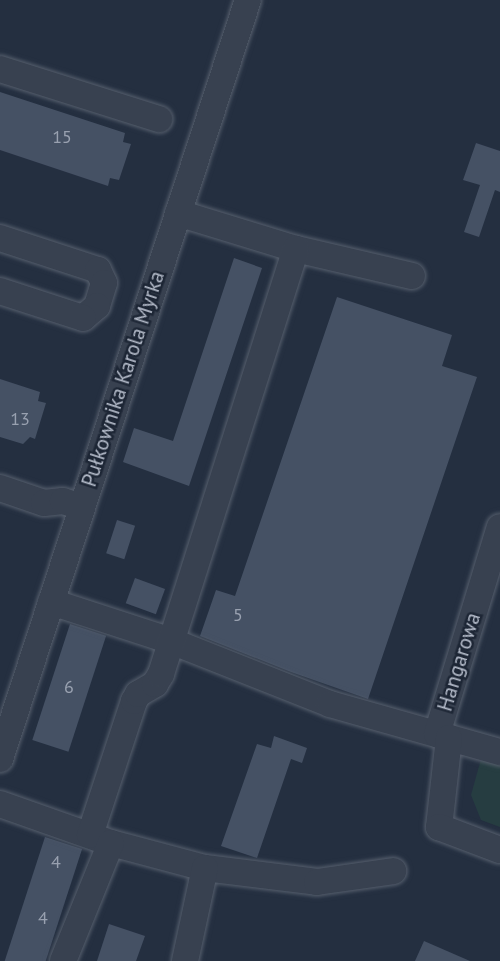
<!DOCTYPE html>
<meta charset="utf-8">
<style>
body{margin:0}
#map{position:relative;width:500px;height:961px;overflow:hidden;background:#242f40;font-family:"PT Sans",sans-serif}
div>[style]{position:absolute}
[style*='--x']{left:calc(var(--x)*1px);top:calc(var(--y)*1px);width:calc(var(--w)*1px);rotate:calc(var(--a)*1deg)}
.green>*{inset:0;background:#263d41}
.building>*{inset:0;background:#455164;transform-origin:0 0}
.roads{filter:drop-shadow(0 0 2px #565f6d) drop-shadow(0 0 2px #565f6d)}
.minor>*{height:26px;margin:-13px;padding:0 13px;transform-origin:13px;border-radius:13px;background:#384150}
span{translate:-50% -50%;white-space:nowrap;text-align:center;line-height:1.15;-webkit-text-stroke:5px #1d2635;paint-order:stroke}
.number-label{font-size:18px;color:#99a1b0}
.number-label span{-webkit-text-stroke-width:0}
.street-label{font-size:21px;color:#b5bcca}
</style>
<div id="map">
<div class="green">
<div style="clip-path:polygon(481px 759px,500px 765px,500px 827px,481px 820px,471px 795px)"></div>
</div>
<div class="building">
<div style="clip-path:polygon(0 92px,125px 133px,123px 142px,131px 144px,119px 180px,110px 178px,108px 186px,0 150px)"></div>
<div style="clip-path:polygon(476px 143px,500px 151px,500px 192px,495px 190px,479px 237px,464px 232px,480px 185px,463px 180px)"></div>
<div style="clip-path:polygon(234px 258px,262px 268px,189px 486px,123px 462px,134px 428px,173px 441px)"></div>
<div style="clip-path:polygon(337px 297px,452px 335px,442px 366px,477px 377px,368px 699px,291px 672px,200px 636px,216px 590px,235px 596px)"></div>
<div style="clip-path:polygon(0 379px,40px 392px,38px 401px,46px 403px,35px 439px,30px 437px,23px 444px,0 437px)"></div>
<div style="left:117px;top:520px;width:19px;height:35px;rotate:18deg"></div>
<div style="left:135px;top:578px;width:32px;height:27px;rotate:20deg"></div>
<div style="left:70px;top:624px;width:38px;height:122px;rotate:18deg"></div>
<div style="clip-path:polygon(274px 736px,307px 748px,302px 763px,291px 759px,257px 858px,221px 846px,257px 744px,271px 748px)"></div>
<div style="left:45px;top:837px;width:39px;height:131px;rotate:18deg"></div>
<div style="clip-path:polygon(109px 924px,145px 936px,136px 961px,97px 961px)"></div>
<div style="clip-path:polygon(424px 941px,470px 961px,415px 961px)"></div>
</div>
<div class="roads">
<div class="minor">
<div style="--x:0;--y:69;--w:167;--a:17.5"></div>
<div style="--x:178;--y:213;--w:123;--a:17"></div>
<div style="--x:296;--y:249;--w:119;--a:13.1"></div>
<div style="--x:0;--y:238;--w:103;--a:18.1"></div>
<div style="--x:98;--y:270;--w:14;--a:65"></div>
<div style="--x:104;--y:283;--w:24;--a:107"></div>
<div style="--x:97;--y:306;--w:18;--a:139"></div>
<div style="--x:83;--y:318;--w:87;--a:-162"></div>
<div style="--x:0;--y:488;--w:46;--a:18.8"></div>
<div style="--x:44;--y:503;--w:19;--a:-6"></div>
<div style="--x:63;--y:501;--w:19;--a:18"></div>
<div style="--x:51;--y:602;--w:126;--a:18"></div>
<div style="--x:171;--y:641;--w:171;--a:21.6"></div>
<div style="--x:330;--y:704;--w:177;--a:15.8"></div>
<div style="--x:437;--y:734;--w:216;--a:-73.1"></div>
<div style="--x:449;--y:738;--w:90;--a:96.4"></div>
<div style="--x:439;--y:827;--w:65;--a:20.7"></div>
<div style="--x:0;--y:759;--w:798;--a:-71.91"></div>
<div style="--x:0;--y:804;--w:118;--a:19.4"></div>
<div style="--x:111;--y:843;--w:97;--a:14.9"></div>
<div style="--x:205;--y:868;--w:113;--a:7.1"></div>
<div style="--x:317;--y:882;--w:77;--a:-8.2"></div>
<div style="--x:90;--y:835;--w:141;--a:-71.8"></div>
<div style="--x:134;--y:701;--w:8;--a:-60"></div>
<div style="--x:138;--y:694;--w:20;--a:-30"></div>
<div style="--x:155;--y:684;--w:12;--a:-59"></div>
<div style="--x:161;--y:674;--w:446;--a:-72.4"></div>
<div style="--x:63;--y:961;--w:127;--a:-67.9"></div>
<div style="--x:185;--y:961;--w:95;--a:-77.9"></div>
</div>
</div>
<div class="number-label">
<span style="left:62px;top:137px">15</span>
<span style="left:20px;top:419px">13</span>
<span style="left:238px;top:615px">5</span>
<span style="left:69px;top:687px">6</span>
<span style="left:56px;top:862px">4</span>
<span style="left:43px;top:918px">4</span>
</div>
<div class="street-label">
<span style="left:123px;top:379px;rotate:-72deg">Pułkownika Karola Myrka</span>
<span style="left:459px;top:662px;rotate:-73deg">Hangarowa</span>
</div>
</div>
